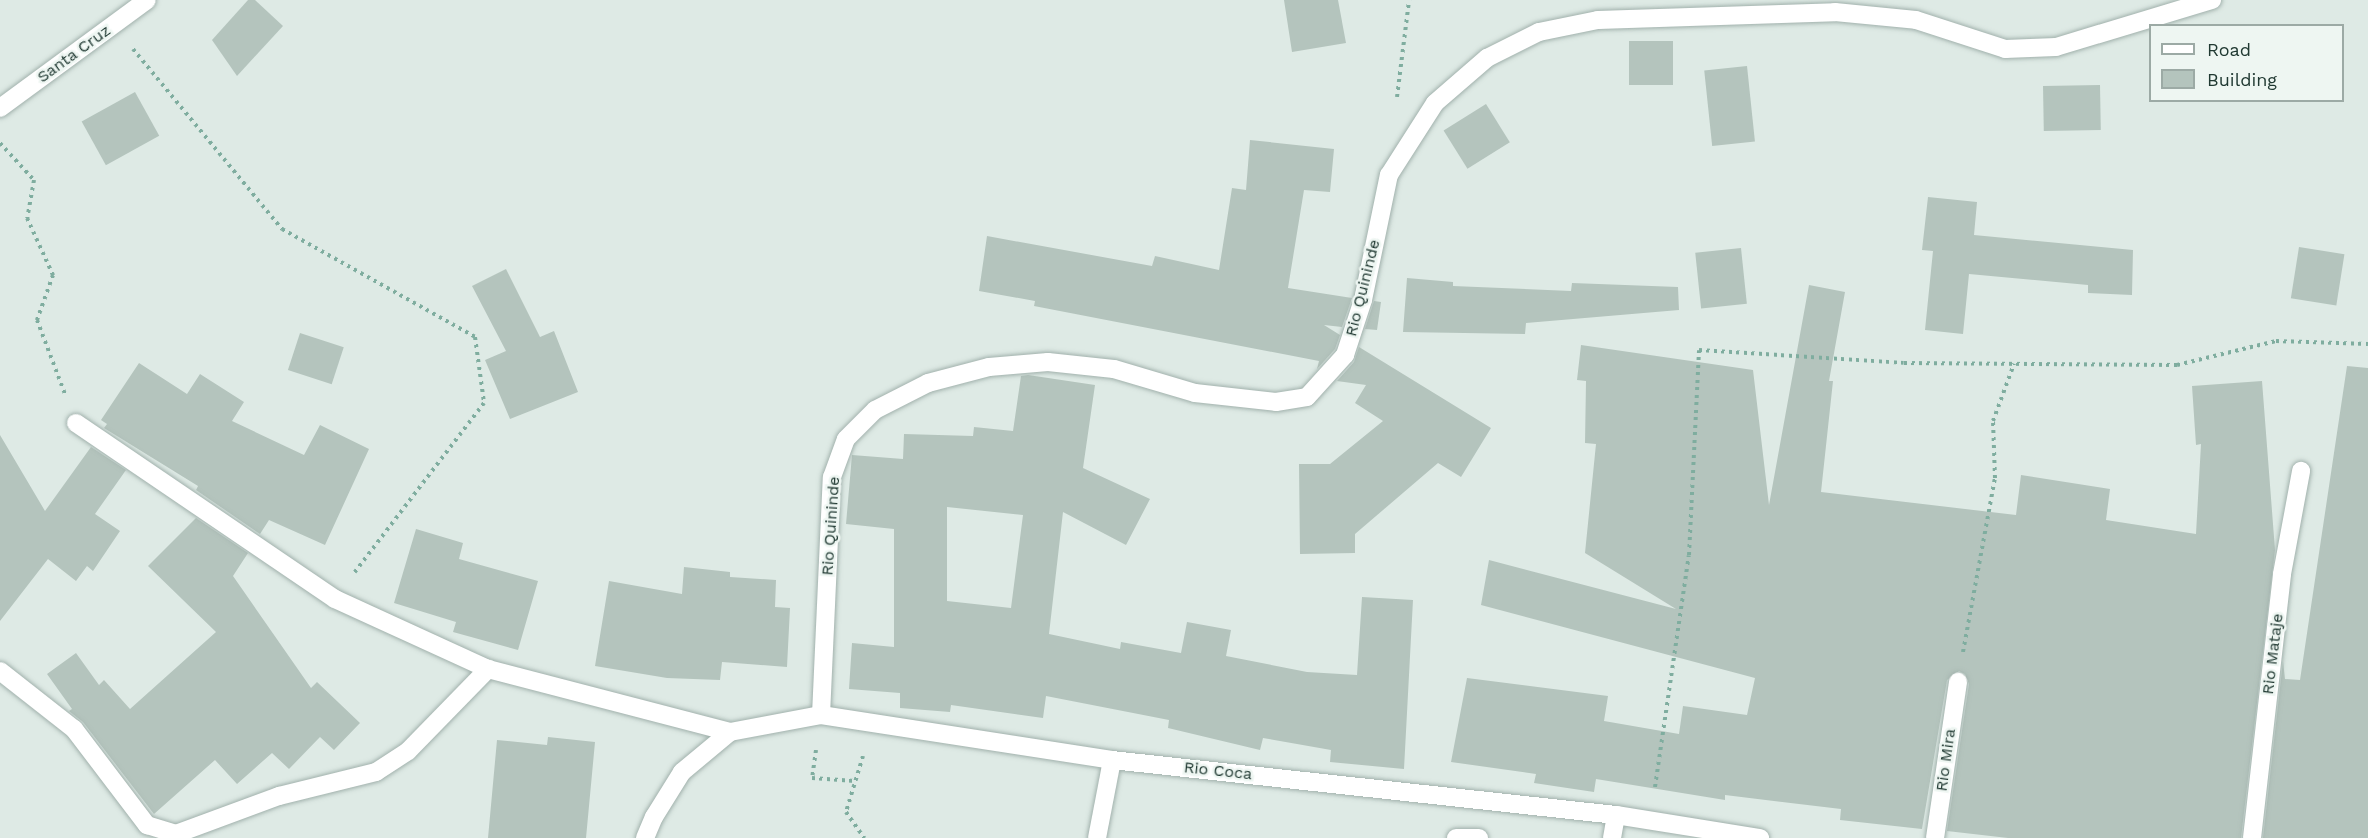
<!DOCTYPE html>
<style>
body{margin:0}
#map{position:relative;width:2368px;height:838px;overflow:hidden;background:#deeae5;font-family:"Work Sans",sans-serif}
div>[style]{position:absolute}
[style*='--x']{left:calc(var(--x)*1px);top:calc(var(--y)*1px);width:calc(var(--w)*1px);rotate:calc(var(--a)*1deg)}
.building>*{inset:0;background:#b4c4bd;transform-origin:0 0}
.path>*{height:4px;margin-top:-2px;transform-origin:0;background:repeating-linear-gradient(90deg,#7fad9f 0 3px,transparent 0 7.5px)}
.roads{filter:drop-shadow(0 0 2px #a1b1ac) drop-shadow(0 0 2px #a1b1ac)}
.service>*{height:18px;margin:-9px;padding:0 9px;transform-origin:9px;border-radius:9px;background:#fff}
.minor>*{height:18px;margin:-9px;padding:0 9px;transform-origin:9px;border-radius:9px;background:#fff}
.tertiary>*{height:18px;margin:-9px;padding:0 9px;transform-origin:9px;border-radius:9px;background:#fff}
span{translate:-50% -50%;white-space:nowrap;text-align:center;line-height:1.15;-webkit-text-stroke:5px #eef6f2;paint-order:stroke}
.street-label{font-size:16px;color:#203932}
.legend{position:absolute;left:2149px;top:24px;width:195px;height:78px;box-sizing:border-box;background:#eef6f2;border:2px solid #9caaa5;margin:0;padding:8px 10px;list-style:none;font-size:18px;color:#203932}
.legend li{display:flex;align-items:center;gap:12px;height:30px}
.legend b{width:30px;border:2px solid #9caaa5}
</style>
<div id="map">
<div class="building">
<div style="clip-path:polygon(248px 0,255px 0,283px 26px,237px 76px,212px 40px)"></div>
<div style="clip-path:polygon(1284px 0,1338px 0,1346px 43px,1292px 52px)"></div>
<div style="left:1629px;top:41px;width:44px;height:44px"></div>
<div style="left:1747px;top:66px;width:76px;height:43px;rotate:84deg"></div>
<div style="left:2100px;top:85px;width:45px;height:57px;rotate:89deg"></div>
<div style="left:135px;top:92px;width:50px;height:61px;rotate:61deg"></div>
<div style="left:1486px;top:104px;width:45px;height:50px;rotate:58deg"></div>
<div style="clip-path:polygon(1250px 140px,1334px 149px,1330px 192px,1304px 190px,1288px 288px,1352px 298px,1342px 327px,1324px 325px,1340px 335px,1335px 349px,1317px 369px,1319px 361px,1034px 306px,1035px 301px,979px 291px,987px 236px,1152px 266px,1155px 256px,1219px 270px,1232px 188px,1246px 190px)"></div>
<div style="clip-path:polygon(1928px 197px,1977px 202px,1974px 235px,2133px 250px,2132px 295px,2088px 293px,2088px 285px,1969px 274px,1963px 334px,1925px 330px,1933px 251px,1922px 250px)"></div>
<div style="left:2299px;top:247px;width:46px;height:52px;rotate:9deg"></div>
<div style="left:1741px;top:248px;width:56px;height:46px;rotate:84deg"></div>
<div style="clip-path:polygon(506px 269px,540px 337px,554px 331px,578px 392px,510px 419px,485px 360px,506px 351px,472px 286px)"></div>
<div style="clip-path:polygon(1407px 278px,1453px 282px,1453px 286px,1571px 291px,1572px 283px,1678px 287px,1679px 310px,1526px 323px,1525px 334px,1403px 332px)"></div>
<div style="clip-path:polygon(1809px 285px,1845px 292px,1829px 381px,1833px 381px,1821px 492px,2016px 515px,2021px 475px,2110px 489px,2106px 520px,2196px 534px,2201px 444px,2196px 445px,2192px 386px,2262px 381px,2275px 550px,2241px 838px,2008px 838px,1947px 831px,1969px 684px,1965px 674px,1959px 671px,1947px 680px,1922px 829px,1840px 820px,1841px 809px,1725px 795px,1725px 800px,1596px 779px,1594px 792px,1534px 783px,1536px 774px,1451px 762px,1467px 678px,1608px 696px,1604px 721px,1679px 734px,1683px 706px,1747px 715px,1755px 678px,1481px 605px,1489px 560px,1676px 609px,1585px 553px,1596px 444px,1585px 443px,1586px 381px,1577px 380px,1581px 345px,1753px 370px,1769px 505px)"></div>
<div style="clip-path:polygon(1374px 301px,1381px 302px,1377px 330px,1365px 329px)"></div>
<div style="left:300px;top:333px;width:46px;height:39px;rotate:18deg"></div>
<div style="clip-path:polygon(1359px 347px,1491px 428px,1461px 477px,1438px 463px,1355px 534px,1355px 553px,1300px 554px,1299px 464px,1330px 464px,1383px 421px,1355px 403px,1366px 385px,1337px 381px,1354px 362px)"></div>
<div style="clip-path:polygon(139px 363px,187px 394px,200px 374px,244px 402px,232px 421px,304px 455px,320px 425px,369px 449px,325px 545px,269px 520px,260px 534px,196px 490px,198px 486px,104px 428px,107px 424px,101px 420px)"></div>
<div style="clip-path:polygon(2347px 366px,2368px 368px,2368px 838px,2263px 838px,2283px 661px,2285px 679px,2300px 680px)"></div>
<div style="clip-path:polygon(evenodd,1028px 375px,1095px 385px,1083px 468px,1150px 499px,1126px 545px,1063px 512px,1049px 634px,1120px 649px,1121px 642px,1181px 653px,1187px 622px,1231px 630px,1226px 656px,1307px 672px,1357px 675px,1362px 597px,1413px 600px,1404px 769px,1330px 762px,1331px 750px,1263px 738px,1260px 750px,1168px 728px,1169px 720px,1046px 696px,1043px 718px,951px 705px,950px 712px,900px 708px,900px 693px,849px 689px,852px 643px,894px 647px,894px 529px,846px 524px,852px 455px,903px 459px,904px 434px,973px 436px,974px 427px,1013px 431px,1021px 376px,1028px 375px,947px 507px,1023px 515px,1011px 608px,947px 601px,947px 507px)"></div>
<div style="clip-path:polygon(0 435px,45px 511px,91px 447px,126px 470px,95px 514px,120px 531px,93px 571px,87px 566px,76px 581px,48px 559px,0 621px)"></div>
<div style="clip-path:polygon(196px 518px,248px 553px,233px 576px,311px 688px,317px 682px,360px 723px,334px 750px,320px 737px,289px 769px,272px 753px,237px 784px,215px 760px,154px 814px,83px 722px,69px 711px,72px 709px,47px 674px,76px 653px,99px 685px,104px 680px,130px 709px,216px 632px,148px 566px)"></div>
<div style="clip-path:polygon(416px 529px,463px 543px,459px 559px,538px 581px,518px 650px,453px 632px,456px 622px,394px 603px)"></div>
<div style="clip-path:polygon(684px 567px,730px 572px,730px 577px,776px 580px,775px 607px,790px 608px,787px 667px,722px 662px,720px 680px,667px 678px,595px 666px,609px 581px,682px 594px)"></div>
<div style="clip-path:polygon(548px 737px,595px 742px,586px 838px,488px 838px,497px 740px,547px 745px)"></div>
</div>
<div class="path">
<div style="--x:133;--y:49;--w:234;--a:50.4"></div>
<div style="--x:282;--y:229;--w:221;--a:29.2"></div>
<div style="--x:475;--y:337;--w:67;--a:82.2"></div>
<div style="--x:484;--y:403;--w:213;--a:127.4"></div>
<div style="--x:1397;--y:97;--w:98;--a:-82.9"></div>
<div style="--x:0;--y:143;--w:50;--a:47.4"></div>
<div style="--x:34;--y:180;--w:39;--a:100"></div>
<div style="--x:27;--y:218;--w:63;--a:65.5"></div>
<div style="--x:53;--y:275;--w:48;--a:109.6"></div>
<div style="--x:37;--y:320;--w:79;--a:69.3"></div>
<div style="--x:1963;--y:652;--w:177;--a:-79.6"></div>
<div style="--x:1995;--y:478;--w:57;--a:-92"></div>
<div style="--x:1993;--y:421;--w:61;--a:-69.8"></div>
<div style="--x:816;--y:750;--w:28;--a:98"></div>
<div style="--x:812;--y:778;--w:43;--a:4"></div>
<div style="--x:863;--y:756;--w:59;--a:106.9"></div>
<div style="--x:846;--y:812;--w:32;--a:55"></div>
<div style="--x:1655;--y:787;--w:234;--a:-81.7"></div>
<div style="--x:1689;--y:555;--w:205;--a:-87.2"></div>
<div style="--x:1699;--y:350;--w:205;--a:3.6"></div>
<div style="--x:1904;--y:363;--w:273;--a:0.4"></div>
<div style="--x:2177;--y:365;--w:102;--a:-13.6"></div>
<div style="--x:2276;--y:341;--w:92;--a:1.9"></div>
</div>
<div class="roads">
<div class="service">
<div style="--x:1097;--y:838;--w:79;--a:-79.1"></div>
<div style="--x:1456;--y:838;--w:23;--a:0"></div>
</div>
<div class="minor">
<div style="--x:0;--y:108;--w:182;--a:-36.3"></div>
<div style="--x:76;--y:423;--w:313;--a:34.2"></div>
<div style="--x:335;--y:599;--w:168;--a:24.6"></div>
<div style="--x:488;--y:669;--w:250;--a:14.6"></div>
<div style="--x:0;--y:671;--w:94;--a:38.1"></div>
<div style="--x:74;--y:729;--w:121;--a:52.8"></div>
<div style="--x:147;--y:825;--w:30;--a:17"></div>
<div style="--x:176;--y:834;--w:110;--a:-20.3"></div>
<div style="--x:279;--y:796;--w:100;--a:-13.9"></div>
<div style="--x:376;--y:772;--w:38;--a:-33"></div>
<div style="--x:408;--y:751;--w:115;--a:-45.7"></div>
<div style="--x:821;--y:715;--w:238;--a:-87.4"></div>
<div style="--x:832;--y:477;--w:40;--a:-69.8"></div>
<div style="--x:846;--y:439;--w:41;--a:-45"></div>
<div style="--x:875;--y:410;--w:59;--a:-27"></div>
<div style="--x:928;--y:383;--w:63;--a:-14.7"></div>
<div style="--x:989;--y:367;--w:59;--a:-4.8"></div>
<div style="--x:1048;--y:362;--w:66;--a:6.1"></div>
<div style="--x:1114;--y:369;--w:84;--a:16.5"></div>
<div style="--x:1195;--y:393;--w:81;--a:6.3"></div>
<div style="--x:1276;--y:402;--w:31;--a:-9"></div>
<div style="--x:1307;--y:397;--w:57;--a:-47.9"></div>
<div style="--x:1345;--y:355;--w:58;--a:-71.9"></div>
<div style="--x:1363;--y:300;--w:128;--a:-78.3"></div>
<div style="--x:1389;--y:175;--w:85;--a:-57.4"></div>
<div style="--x:1435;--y:103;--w:69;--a:-40.9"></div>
<div style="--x:1487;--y:58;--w:58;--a:-26.6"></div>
<div style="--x:1539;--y:32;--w:60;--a:-11.5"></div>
<div style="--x:1598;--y:20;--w:237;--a:-1.9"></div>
<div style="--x:1835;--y:12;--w:81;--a:5.6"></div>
<div style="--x:1916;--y:20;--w:94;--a:18"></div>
<div style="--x:2005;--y:49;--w:51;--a:-2.2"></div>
<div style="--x:2056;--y:47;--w:163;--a:-16.8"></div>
<div style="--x:645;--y:838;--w:23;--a:-67"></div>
<div style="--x:654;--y:817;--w:53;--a:-58.1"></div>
<div style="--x:682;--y:772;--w:62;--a:-39.8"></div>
<div style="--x:730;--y:732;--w:93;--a:-10.6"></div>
<div style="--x:821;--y:715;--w:294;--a:8.8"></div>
<div style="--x:1112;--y:760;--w:507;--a:6.23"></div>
<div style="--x:1935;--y:838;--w:158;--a:-81.6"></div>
<div style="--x:2252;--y:838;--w:266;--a:-83.5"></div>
<div style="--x:2282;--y:574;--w:105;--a:-79.5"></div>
</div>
<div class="tertiary">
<div style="--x:1612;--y:838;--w:23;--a:-80"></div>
<div style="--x:1616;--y:815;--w:146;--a:9.1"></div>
</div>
</div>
<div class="street-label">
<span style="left:74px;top:54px;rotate:-36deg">Santa Cruz</span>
<span style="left:1363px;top:288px;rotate:-76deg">Rio Quininde</span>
<span style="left:831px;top:526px;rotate:-86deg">Rio Quininde</span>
<span style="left:2273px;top:654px;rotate:-83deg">Rio Mataje</span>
<span style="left:1946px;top:760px;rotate:-82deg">Rio Mira</span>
<span style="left:1218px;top:771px;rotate:6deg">Rio Coca</span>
</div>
<ul class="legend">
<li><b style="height:8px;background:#fff"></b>Road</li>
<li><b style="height:16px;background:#b4c4bd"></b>Building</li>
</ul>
</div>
